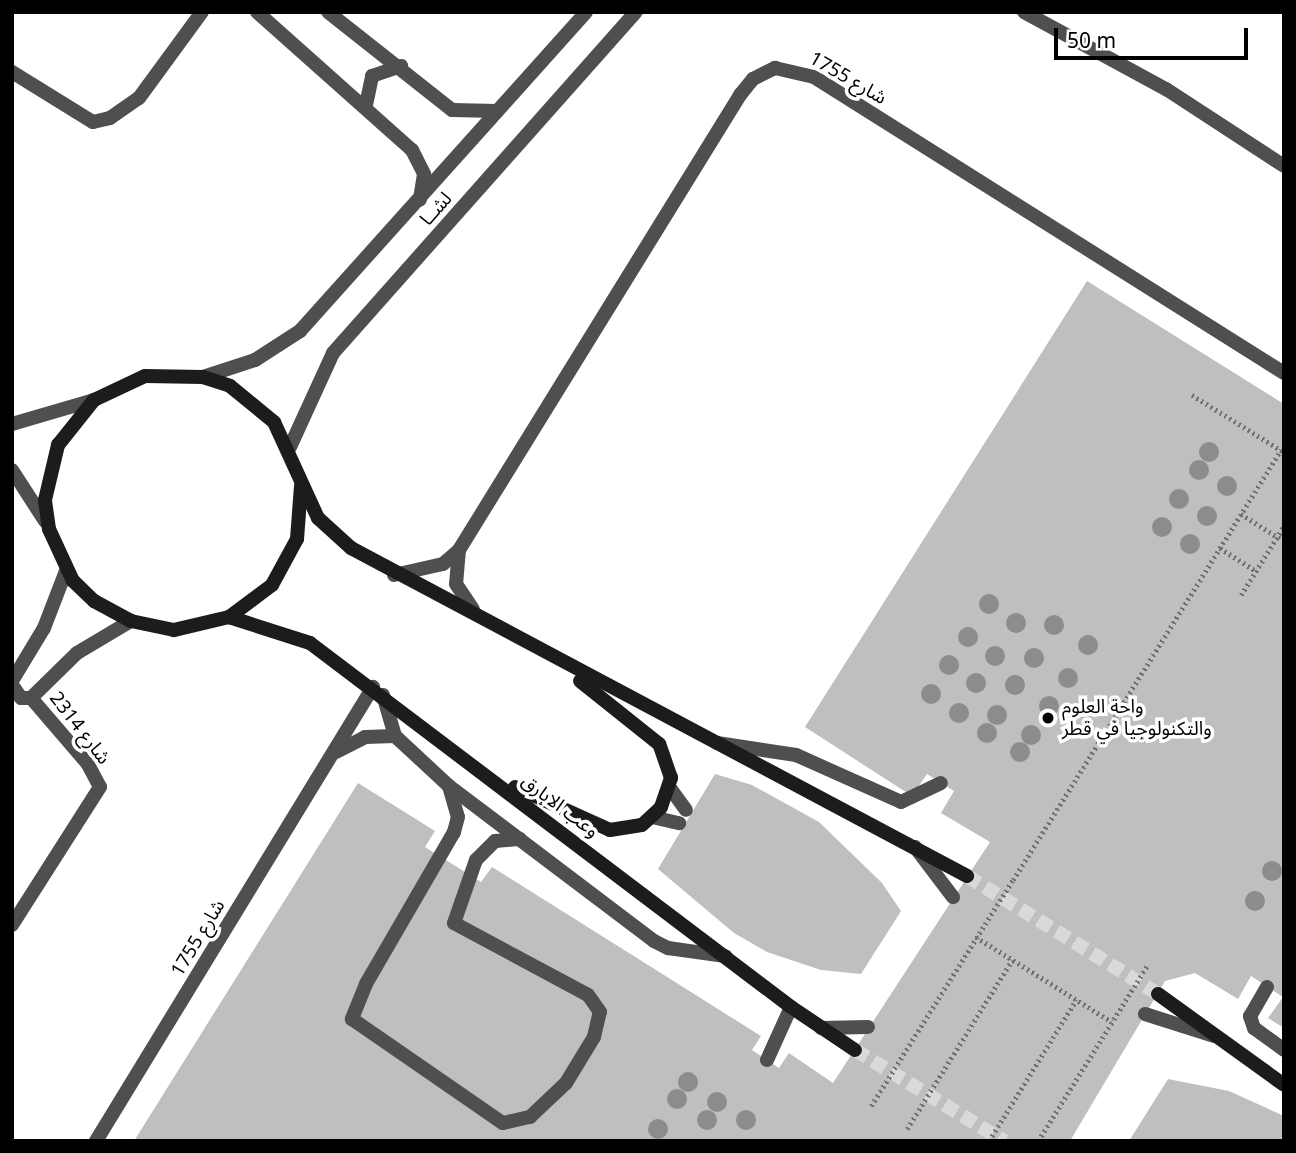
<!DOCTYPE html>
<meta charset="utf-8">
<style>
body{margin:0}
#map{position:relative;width:1296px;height:1153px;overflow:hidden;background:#fff;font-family:"Noto Sans","Noto Sans Arabic",sans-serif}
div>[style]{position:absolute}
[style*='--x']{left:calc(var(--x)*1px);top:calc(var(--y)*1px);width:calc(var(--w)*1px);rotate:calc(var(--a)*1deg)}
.building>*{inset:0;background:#bfbfbf}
.secondary-tunnel>*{height:14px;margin-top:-7px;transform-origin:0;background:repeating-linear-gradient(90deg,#d9d9d9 0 14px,transparent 0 21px)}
.path>*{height:4.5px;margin-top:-2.25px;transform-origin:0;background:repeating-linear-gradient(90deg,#717171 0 2px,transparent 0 5.5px)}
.lane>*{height:14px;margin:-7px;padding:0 7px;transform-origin:7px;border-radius:7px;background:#4f4f4f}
.street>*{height:14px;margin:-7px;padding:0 7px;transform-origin:7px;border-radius:7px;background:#4f4f4f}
.secondary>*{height:14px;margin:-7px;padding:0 7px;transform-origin:7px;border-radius:7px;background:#1c1c1c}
.path-bridge>*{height:4.5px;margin-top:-2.25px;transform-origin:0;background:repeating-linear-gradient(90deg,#717171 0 2px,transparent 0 5.5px)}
.trees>*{width:20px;height:20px;margin:-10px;border-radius:50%;background:#8c8c8c}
.dots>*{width:19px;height:19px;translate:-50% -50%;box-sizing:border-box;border:4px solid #fff;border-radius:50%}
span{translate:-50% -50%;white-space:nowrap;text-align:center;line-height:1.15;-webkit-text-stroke:7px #fff;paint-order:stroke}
.street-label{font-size:19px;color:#000}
.poi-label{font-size:19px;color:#000}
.left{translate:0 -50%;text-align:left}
.frame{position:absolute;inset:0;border:14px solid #000;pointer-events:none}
.scale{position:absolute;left:1054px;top:28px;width:194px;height:32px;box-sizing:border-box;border:4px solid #000;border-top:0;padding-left:9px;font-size:21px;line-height:24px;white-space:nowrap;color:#000;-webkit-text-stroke:5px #fff;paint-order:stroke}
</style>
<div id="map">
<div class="building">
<div style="clip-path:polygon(1087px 281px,1284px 404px,1284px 1028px,1268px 1018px,1283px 997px,1251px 976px,1238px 999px,1195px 973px,1165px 981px,1070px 1141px,134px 1141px,358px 783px,435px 831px,425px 847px,481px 882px,492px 867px,761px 1036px,752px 1050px,779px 1068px,789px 1053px,833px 1083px,990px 842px,941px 813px,954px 791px,927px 774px,912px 796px,805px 727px)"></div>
<div style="clip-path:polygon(715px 774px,752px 785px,819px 822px,882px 883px,901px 911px,861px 974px,821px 970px,767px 952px,734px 933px,658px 869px)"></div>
<div style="clip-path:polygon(1168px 1079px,1229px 1091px,1284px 1116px,1284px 1141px,1129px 1141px)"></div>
</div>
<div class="secondary-tunnel">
<div style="--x:967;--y:876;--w:225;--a:31.7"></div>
<div style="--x:855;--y:1050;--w:175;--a:31.4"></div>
</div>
<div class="path">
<div style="--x:1192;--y:395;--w:108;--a:31.8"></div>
<div style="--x:1241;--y:514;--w:51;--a:32.1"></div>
<div style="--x:1220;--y:548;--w:43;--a:32.6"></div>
<div style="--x:1241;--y:595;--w:81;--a:-58.1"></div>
<div style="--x:1013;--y:880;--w:507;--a:-58.07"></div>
<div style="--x:976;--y:937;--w:160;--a:32"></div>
</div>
<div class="lane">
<div style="--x:257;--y:12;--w:208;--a:41.7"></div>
<div style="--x:412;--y:150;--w:27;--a:63"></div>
<div style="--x:424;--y:174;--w:26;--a:99"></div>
<div style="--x:328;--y:12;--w:158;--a:38.3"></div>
<div style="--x:452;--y:110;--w:45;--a:1.3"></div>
<div style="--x:1024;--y:12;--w:162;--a:28.5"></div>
<div style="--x:1166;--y:89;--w:141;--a:33.1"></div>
<div style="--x:12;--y:72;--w:95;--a:31.7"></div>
<div style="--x:93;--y:122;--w:17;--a:-13"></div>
<div style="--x:110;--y:118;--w:35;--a:-35"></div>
<div style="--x:139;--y:98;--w:107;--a:-53.8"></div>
<div style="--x:366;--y:105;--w:30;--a:-78"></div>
<div style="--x:372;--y:76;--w:31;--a:-19"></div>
<div style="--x:12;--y:424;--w:85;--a:-16.3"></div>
<div style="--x:12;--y:470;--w:61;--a:57.1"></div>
<div style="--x:12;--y:681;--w:62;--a:-58.9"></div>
<div style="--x:44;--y:628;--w:61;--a:-68.9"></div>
<div style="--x:12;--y:685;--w:16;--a:55"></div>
<div style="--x:21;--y:698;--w:10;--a:0"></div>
<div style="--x:31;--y:698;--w:64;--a:-44.4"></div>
<div style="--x:77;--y:653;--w:63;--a:-30.7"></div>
<div style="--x:717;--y:743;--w:80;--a:8.6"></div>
<div style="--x:796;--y:755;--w:115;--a:24.1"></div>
<div style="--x:901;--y:802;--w:44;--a:-25.4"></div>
<div style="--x:449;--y:786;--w:32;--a:74"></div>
<div style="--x:458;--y:817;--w:16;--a:105"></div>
<div style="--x:454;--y:832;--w:176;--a:120.1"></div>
<div style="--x:366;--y:984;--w:38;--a:112"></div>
<div style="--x:352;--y:1019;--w:183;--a:34.6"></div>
<div style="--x:503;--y:1123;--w:28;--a:-13"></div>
<div style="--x:530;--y:1117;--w:50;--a:-43.4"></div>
<div style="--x:566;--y:1083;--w:54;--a:-58.7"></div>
<div style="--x:594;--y:1037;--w:26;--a:-77"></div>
<div style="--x:600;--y:1012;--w:21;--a:-125"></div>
<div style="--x:588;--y:995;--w:152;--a:-151.8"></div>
<div style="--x:454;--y:923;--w:67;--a:-70.8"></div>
<div style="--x:476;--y:860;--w:27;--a:-45"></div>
<div style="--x:495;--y:841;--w:25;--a:-5"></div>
<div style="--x:670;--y:788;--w:27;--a:54"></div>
<div style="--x:652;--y:817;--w:28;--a:13"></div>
<div style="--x:915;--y:847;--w:63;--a:52.8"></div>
<div style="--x:12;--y:925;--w:164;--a:-57.5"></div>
<div style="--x:100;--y:787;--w:27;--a:-118"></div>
<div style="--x:87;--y:763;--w:86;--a:-130.7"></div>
<div style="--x:1267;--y:987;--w:34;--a:120"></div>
<div style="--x:1250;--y:1016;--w:13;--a:72"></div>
<div style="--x:1254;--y:1028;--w:37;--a:36"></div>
<div style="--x:1145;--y:1014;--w:72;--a:17.7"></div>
<div style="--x:821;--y:1028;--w:47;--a:-1.2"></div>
<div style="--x:767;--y:1060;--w:58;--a:-65.6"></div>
</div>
<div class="street">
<div style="--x:203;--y:377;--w:55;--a:-18.1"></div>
<div style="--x:255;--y:360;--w:54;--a:-32.8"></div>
<div style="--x:300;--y:331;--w:428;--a:-48.1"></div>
<div style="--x:290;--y:447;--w:103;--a:-65.4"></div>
<div style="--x:333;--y:353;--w:456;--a:-48.4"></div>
<div style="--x:459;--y:550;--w:34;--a:95"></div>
<div style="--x:456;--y:584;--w:30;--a:56"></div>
<div style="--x:394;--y:575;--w:50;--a:-12.7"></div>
<div style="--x:443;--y:564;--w:21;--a:-41"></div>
<div style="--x:459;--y:550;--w:535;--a:-58.3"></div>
<div style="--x:740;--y:95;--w:21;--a:-51"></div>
<div style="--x:753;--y:79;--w:25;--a:-27"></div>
<div style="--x:775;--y:68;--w:40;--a:13"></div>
<div style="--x:814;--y:77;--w:555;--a:32.2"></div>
<div style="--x:383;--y:695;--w:43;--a:73.7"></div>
<div style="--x:395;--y:736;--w:74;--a:42.8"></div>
<div style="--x:449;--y:786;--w:257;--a:37.1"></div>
<div style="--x:654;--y:941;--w:16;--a:27"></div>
<div style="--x:668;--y:948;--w:58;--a:8"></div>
<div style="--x:336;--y:752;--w:33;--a:-27"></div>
<div style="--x:365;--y:737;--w:30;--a:-2"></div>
<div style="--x:96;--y:1141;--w:532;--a:-58.61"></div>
</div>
<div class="secondary">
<div style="--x:301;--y:486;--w:53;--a:94.3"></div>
<div style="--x:297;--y:539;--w:52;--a:118.5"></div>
<div style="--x:272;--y:585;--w:54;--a:143.3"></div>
<div style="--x:229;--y:617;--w:57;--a:166.7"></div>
<div style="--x:174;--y:630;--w:44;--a:-168.2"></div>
<div style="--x:131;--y:621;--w:42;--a:-151.6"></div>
<div style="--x:94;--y:601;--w:29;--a:-136"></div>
<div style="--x:73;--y:581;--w:57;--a:-114.8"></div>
<div style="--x:49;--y:529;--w:29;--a:-98"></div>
<div style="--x:45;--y:500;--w:57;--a:-76.7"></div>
<div style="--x:58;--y:445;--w:58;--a:-51.3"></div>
<div style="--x:94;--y:400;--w:56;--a:-25.2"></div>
<div style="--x:145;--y:376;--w:58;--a:1"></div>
<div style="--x:203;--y:377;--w:28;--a:18"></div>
<div style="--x:230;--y:386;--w:57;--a:39.3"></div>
<div style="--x:274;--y:422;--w:106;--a:65.4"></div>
<div style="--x:318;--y:518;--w:45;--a:42.3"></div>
<div style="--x:351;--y:548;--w:698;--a:28.03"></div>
<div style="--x:229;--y:617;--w:85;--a:17.8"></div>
<div style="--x:310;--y:643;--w:603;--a:37.12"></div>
<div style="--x:791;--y:1007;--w:77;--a:33.9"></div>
<div style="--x:515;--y:787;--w:104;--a:24.4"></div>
<div style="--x:610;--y:830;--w:32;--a:-9"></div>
<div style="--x:642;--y:825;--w:26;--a:-43"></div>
<div style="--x:661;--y:807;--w:31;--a:-71"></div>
<div style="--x:671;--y:778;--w:36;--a:-109"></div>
<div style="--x:659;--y:744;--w:101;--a:-141.4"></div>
<div style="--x:1158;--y:994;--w:155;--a:35.8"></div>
</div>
<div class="path-bridge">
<div style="--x:871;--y:1106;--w:267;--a:-57.9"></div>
<div style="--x:907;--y:1129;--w:199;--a:-58.1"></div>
<div style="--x:989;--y:1141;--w:166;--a:-58.3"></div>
<div style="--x:1038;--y:1141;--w:208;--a:-58.1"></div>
</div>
<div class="trees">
<div style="left:1209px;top:452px"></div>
<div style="left:1199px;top:470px"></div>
<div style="left:1227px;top:486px"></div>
<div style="left:1179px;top:499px"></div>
<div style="left:1207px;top:516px"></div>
<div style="left:1162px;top:527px"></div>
<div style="left:1190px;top:544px"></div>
<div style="left:989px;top:604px"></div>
<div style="left:1016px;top:623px"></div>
<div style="left:1054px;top:625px"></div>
<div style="left:968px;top:637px"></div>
<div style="left:1088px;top:645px"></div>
<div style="left:995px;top:656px"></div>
<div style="left:1034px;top:658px"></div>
<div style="left:949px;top:665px"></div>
<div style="left:1068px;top:678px"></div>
<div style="left:976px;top:683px"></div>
<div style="left:1015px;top:685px"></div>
<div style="left:931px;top:694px"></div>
<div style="left:1049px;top:706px"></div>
<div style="left:959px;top:713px"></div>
<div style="left:997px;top:715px"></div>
<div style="left:987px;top:733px"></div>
<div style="left:1031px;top:735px"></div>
<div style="left:1020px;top:752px"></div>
<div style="left:1272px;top:871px"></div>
<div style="left:1255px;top:901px"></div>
<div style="left:688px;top:1082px"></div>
<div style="left:677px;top:1099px"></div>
<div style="left:717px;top:1102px"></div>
<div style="left:707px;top:1120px"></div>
<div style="left:746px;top:1120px"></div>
<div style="left:658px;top:1129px"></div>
</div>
<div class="dots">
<div style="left:1048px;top:718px;background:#000"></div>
</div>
<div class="street-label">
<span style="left:848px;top:78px;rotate:30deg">شارع 1755</span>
<span style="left:436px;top:209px;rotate:-48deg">لشــا</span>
<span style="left:80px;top:728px;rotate:52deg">شارع 2314</span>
<span style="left:560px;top:806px;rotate:37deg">وعب الابارق</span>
<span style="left:198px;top:938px;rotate:-59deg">شارع 1755</span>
</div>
<div class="poi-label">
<span class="left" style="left:1062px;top:718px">واحة العلوم<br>والتكنولوجيا في قطر</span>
</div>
<div class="frame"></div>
<div class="scale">50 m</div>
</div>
